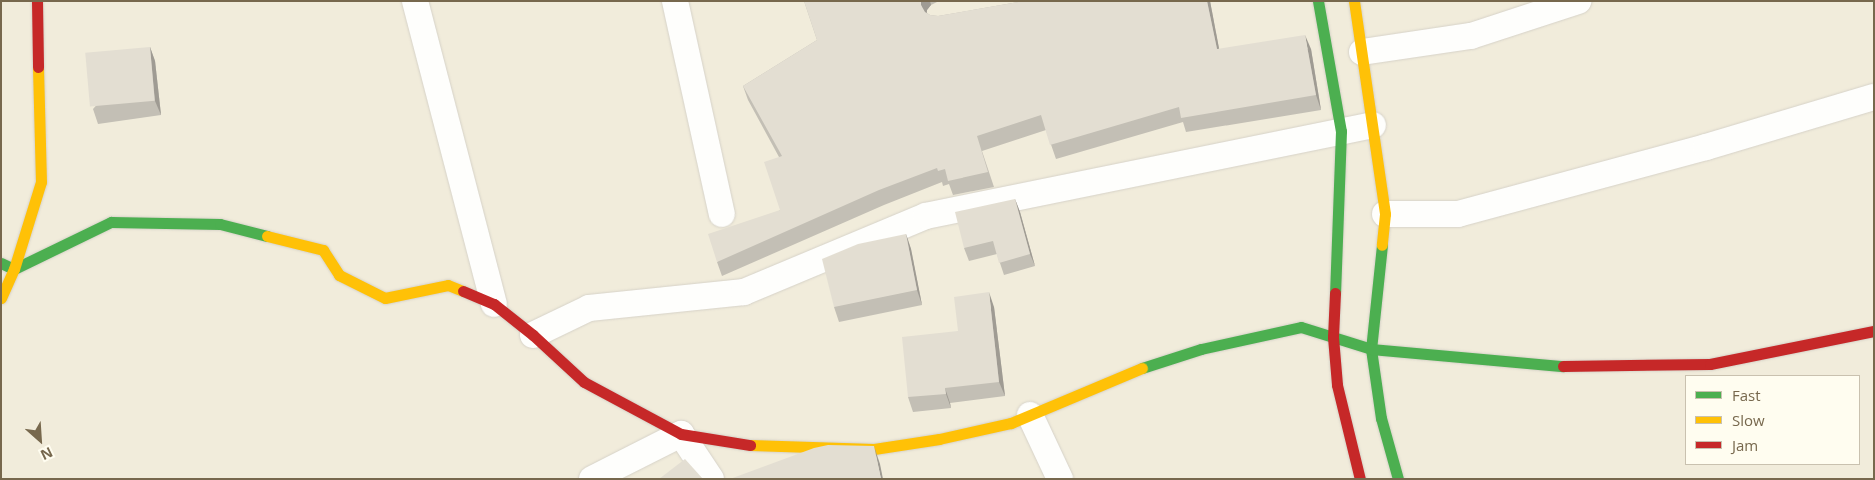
<!DOCTYPE html>
<style>
body{margin:0}
#map{position:relative;width:1875px;height:480px;overflow:hidden;background:#f8f6ed;font-family:"Open Sans",sans-serif}
div>[style]{position:absolute}
[style*='--x']{left:calc(var(--x)*1px);top:calc(var(--y)*1px);width:calc(var(--w)*1px);rotate:calc(var(--a)*1deg)}
.residential>*{inset:0;background:#f1ecdb}
.roads{filter:drop-shadow(0 0 1px #d6d2c8) drop-shadow(0 0 1px #d6d2c8)}
.street>*{height:26px;margin:-13px;padding:0 13px;transform-origin:13px;border-radius:13px;background:#fefefc}
.fast>*{height:11px;margin:-5.5px;padding:0 5.5px;transform-origin:5.5px;border-radius:5.5px;background:#4caf50}
.slow>*{height:11px;margin:-5.5px;padding:0 5.5px;transform-origin:5.5px;border-radius:5.5px;background:#ffc107}
.jam>*{height:11px;margin:-5.5px;padding:0 5.5px;transform-origin:5.5px;border-radius:5.5px;background:#c62828}
.wall>*{inset:0;background:#c3bfb5}
.shaded-wall>*{inset:0;background:#9f9b93}
.building>*{inset:0;background:#e3ded2;transform-origin:0 0}
span{translate:-50% -50%;white-space:nowrap;text-align:center;line-height:1.15;-webkit-text-stroke:5px #fffdf0;paint-order:stroke}
.frame{position:absolute;inset:0;border:2px solid #77684d;pointer-events:none}
.legend{position:absolute;left:1685px;top:375px;width:175px;height:90px;box-sizing:border-box;background:#fffdf0;border:1px solid #c9c1af;margin:0;padding:6px 9px;list-style:none;font-size:15px;color:#77684d}
.legend li{display:flex;align-items:center;gap:10px;height:25px}
.legend b{width:25px;border:1px solid #c9c1af}
.north{position:absolute;left:15px;top:415px;width:50px;height:50px;-webkit-text-stroke:4px #fffdf0;paint-order:stroke;rotate:154deg;font-size:14px;font-weight:700;line-height:20px;text-align:center;color:#77684d}
.north::after{content:'';display:block;margin:auto;width:18px;height:22px;background:#77684d;clip-path:polygon(50% 0,100% 100%,50% 72%,0 100%)}
</style>
<div id="map">
<div class="residential">
<div style="clip-path:polygon(evenodd,1px 1px,1874px 1px,1874px 479px,1px 479px,1px 1px,1686px 376px,1859px 376px,1859px 464px,1686px 464px,1686px 376px)"></div>
</div>
<div class="roads">
<div class="street">
<div style="--x:415;--y:1;--w:313;--a:75.4"></div>
<div style="--x:675;--y:1;--w:218;--a:77.6"></div>
<div style="--x:1362;--y:52;--w:110;--a:-8.4"></div>
<div style="--x:1471;--y:36;--w:113;--a:-18.1"></div>
<div style="--x:1385;--y:214;--w:73;--a:0"></div>
<div style="--x:1458;--y:214;--w:257;--a:-15.1"></div>
<div style="--x:1706;--y:147;--w:175;--a:-16.6"></div>
<div style="--x:533;--y:335;--w:62;--a:-25.7"></div>
<div style="--x:589;--y:308;--w:156;--a:-5.9"></div>
<div style="--x:744;--y:292;--w:197;--a:-22.7"></div>
<div style="--x:926;--y:216;--w:456;--a:-11.5"></div>
<div style="--x:1030;--y:415;--w:71;--a:64.9"></div>
<div style="--x:592;--y:479;--w:100;--a:-26.8"></div>
<div style="--x:681;--y:434;--w:54;--a:56.3"></div>
</div>
<div class="fast">
<div style="--x:1318;--y:1;--w:132;--a:80"></div>
<div style="--x:1341;--y:131;--w:162;--a:92.1"></div>
<div style="--x:1382;--y:245;--w:105;--a:96"></div>
<div style="--x:1371;--y:349;--w:70;--a:81.8"></div>
<div style="--x:1381;--y:418;--w:63;--a:74.4"></div>
<div style="--x:1;--y:263;--w:14;--a:25"></div>
<div style="--x:14;--y:269;--w:108;--a:-25.9"></div>
<div style="--x:111;--y:222;--w:109;--a:1.1"></div>
<div style="--x:220;--y:224;--w:49;--a:14.3"></div>
<div style="--x:1142;--y:368;--w:62;--a:-17.9"></div>
<div style="--x:1201;--y:349;--w:102;--a:-12.4"></div>
<div style="--x:1301;--y:327;--w:73;--a:17.4"></div>
<div style="--x:1371;--y:349;--w:193;--a:5.1"></div>
</div>
<div class="slow">
<div style="--x:1354;--y:1;--w:215;--a:81.7"></div>
<div style="--x:1385;--y:214;--w:31;--a:96"></div>
<div style="--x:267;--y:236;--w:58;--a:14"></div>
<div style="--x:323;--y:250;--w:30;--a:57"></div>
<div style="--x:339;--y:275;--w:51;--a:26.6"></div>
<div style="--x:385;--y:298;--w:64;--a:-11.7"></div>
<div style="--x:448;--y:285;--w:16;--a:22"></div>
<div style="--x:1;--y:298;--w:32;--a:-66"></div>
<div style="--x:14;--y:269;--w:91;--a:-72.8"></div>
<div style="--x:41;--y:182;--w:115;--a:-91.5"></div>
<div style="--x:750;--y:445;--w:124;--a:1.8"></div>
<div style="--x:874;--y:449;--w:66;--a:-8.7"></div>
<div style="--x:939;--y:439;--w:74;--a:-12.5"></div>
<div style="--x:1011;--y:423;--w:142;--a:-22.8"></div>
</div>
<div class="jam">
<div style="--x:37;--y:1;--w:66;--a:89.1"></div>
<div style="--x:463;--y:291;--w:34;--a:23"></div>
<div style="--x:494;--y:304;--w:50;--a:38.5"></div>
<div style="--x:533;--y:335;--w:69;--a:42.7"></div>
<div style="--x:584;--y:382;--w:110;--a:28.2"></div>
<div style="--x:681;--y:434;--w:70;--a:9.1"></div>
<div style="--x:1335;--y:293;--w:44;--a:92.6"></div>
<div style="--x:1333;--y:337;--w:48;--a:85.2"></div>
<div style="--x:1337;--y:385;--w:97;--a:76.3"></div>
<div style="--x:1563;--y:366;--w:147;--a:-0.8"></div>
<div style="--x:1710;--y:364;--w:167;--a:-11.4"></div>
</div>
</div>
<div class="wall">
<div style="clip-path:polygon(804px 1px,939px 1px,931px 5px,927px 10px,927px 13px,930px 15px,938px 16px,1024px 1px,1210px 1px,1219px 49px,1311px 49px,1321px 110px,1186px 132px,1183px 122px,1056px 159px,1046px 130px,982px 151px,994px 187px,953px 195px,949px 184px,943px 186px,942px 182px,884px 205px,722px 276px,717px 262px,780px 210px,779px 157px,748px 100px,743px 86px,817px 40px)"></div>
<div style="clip-path:polygon(150px 47px,155px 61px,161px 115px,98px 124px,93px 109px)"></div>
<div style="clip-path:polygon(1015px 199px,1020px 212px,1035px 266px,1004px 275px,997px 254px,969px 261px,964px 248px)"></div>
<div style="clip-path:polygon(906px 234px,911px 249px,922px 305px,839px 322px,834px 307px)"></div>
<div style="clip-path:polygon(994px 307px,1005px 396px,950px 403px,951px 408px,913px 412px,908px 397px,958px 331px)"></div>
</div>
<div class="shaded-wall">
<div style="clip-path:polygon(921px 1px,930px 1px,931px 5px,927px 10px,926px 19px,921px 5px)"></div>
<div style="clip-path:polygon(1207px 1px,1210px 1px,1222px 64px,1217px 49px)"></div>
<div style="clip-path:polygon(1305px 35px,1311px 49px,1321px 110px,1316px 95px)"></div>
<div style="clip-path:polygon(150px 47px,155px 61px,161px 115px,155px 101px)"></div>
<div style="clip-path:polygon(1015px 199px,1020px 212px,1035px 266px,1030px 254px)"></div>
<div style="clip-path:polygon(906px 234px,911px 249px,922px 305px,917px 290px)"></div>
<div style="clip-path:polygon(989px 292px,994px 307px,1005px 396px,999px 382px)"></div>
<div style="clip-path:polygon(945px 388px,950px 403px,951px 408px,946px 394px)"></div>
<div style="clip-path:polygon(874px 446px,880px 464px,883px 479px,881px 479px)"></div>
</div>
<div class="building">
<div style="clip-path:polygon(804px 1px,921px 1px,921px 5px,925px 12px,930px 15px,938px 16px,1024px 1px,1207px 1px,1217px 49px,1305px 35px,1316px 95px,1181px 118px,1179px 107px,1050px 145px,1041px 115px,977px 136px,988px 172px,948px 181px,945px 169px,938px 171px,937px 168px,879px 190px,717px 262px,708px 234px,780px 210px,764px 162px,782px 156px,743px 86px,817px 40px)"></div>
<div style="left:150px;top:47px;width:54px;height:65px;rotate:85deg"></div>
<div style="clip-path:polygon(1015px 199px,1030px 254px,999px 263px,993px 241px,964px 248px,955px 212px)"></div>
<div style="clip-path:polygon(906px 234px,917px 290px,834px 307px,822px 259px,858px 244px)"></div>
<div style="clip-path:polygon(989px 292px,999px 382px,945px 388px,946px 394px,908px 397px,902px 337px,958px 331px,954px 297px)"></div>
<div style="clip-path:polygon(828px 445px,874px 446px,881px 479px,730px 479px,814px 448px)"></div>
<div style="clip-path:polygon(685px 459px,703px 479px,659px 479px)"></div>
</div>
<div class="frame"></div>
<ul class="legend">
<li><b style="height:6px;background:#4caf50"></b>Fast</li>
<li><b style="height:6px;background:#ffc107"></b>Slow</li>
<li><b style="height:6px;background:#c62828"></b>Jam</li>
</ul>
<div class="north">N</div>
</div>
